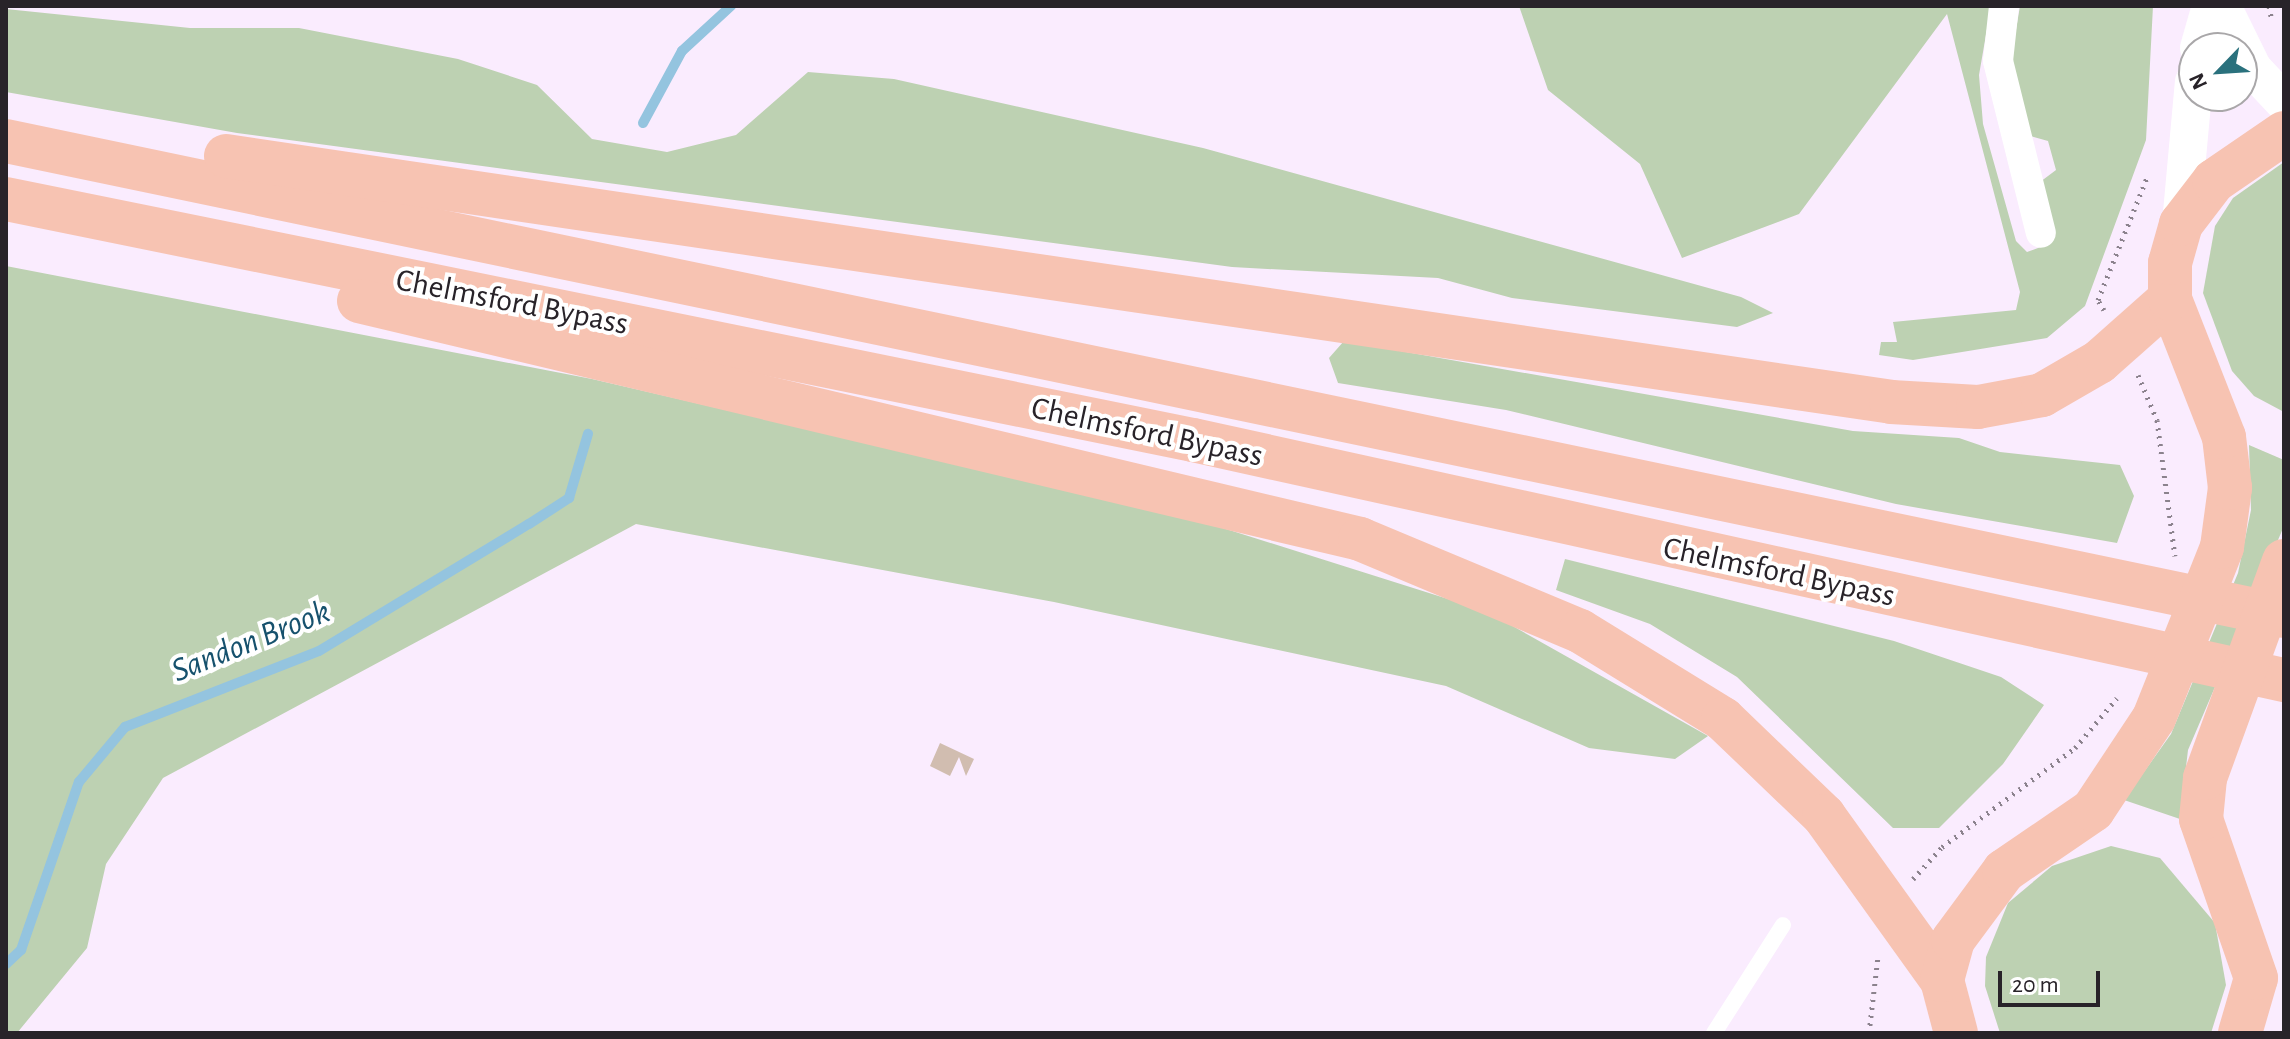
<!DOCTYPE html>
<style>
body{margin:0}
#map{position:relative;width:2290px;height:1039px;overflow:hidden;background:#faecfe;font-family:"Alegreya Sans",sans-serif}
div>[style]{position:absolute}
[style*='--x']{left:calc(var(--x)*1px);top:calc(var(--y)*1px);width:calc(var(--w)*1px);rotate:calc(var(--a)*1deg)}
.green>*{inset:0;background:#bdd1b2}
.stream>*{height:10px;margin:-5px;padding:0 5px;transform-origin:5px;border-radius:5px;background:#94c4df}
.building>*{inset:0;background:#d1bdb0}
.path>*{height:5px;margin-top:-2.5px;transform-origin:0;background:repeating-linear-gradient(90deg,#8b828d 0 2px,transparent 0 8px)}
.service>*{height:16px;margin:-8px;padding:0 8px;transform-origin:8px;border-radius:8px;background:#fff}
.minor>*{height:30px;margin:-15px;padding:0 15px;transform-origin:15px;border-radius:15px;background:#fff}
.tertiary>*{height:38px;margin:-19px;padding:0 19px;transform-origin:19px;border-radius:19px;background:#fff}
.trunk>*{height:44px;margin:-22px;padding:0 22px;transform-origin:22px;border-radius:22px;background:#f7c3b2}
span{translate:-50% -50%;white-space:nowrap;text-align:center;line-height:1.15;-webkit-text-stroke:8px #fff;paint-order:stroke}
.street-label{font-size:32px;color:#282329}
.water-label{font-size:34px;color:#16516d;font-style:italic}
.frame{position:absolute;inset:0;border:8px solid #282329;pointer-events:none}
.north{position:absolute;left:2178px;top:32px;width:80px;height:80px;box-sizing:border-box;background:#fff;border:2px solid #a9a7a9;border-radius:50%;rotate:245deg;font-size:22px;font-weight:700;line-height:32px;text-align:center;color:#282329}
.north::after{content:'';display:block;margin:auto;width:28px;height:36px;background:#2a717d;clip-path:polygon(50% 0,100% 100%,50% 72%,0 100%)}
.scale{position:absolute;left:1998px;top:971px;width:102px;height:36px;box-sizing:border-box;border:4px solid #282329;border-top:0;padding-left:10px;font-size:24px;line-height:28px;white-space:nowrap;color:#282329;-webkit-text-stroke:6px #fff;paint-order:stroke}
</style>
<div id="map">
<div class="green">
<div style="clip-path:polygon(1519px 6px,1991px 6px,1979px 75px,1983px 124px,2016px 241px,2027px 252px,2046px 245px,2040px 182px,2056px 170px,2048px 141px,2016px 132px,2002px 112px,2020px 6px,2153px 6px,2146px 140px,2085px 306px,2047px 338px,1913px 360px,1879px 355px,1881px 342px,1897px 342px,1893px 322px,2016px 310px,2020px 292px,1947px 14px,1799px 214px,1682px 258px,1640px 164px,1548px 90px)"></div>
<div style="clip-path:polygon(6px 9px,190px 28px,299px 28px,458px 59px,537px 85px,592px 139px,667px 152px,736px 135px,808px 72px,894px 79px,1203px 148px,1741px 297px,1773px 313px,1737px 327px,1512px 298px,1438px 278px,1232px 267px,237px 133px,6px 92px)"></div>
<div style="clip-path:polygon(2284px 162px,2284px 412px,2254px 396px,2232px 371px,2203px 293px,2215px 226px,2233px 198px)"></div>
<div style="clip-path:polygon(6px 266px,592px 379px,1188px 517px,1486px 611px,1708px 736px,1675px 759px,1589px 748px,1446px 686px,1054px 602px,636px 524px,163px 778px,106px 864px,87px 948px,17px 1033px,6px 1033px)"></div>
<div style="clip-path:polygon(1344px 341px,1853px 431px,1959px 438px,2000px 452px,2120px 465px,2134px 496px,2117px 543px,1896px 504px,1506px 410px,1338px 383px,1329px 358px)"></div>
<div style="clip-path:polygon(2249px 445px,2284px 460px,2284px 526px,2188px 750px,2180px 819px,2124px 800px,2171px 734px,2238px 573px,2251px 510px)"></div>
<div style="clip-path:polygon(1565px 559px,1894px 641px,2001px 677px,2044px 705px,2003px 764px,1939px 828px,1893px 828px,1737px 677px,1650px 624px,1556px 590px)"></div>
<div style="clip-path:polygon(2111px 846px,2160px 858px,2215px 923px,2226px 985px,2211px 1033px,2000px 1033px,1985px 986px,1986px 957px,2008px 903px,2052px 866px)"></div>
</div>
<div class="stream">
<div style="--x:643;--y:123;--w:82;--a:-61.6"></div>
<div style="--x:682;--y:51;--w:67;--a:-42.6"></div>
<div style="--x:6;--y:964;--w:21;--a:-43"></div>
<div style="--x:21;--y:950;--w:178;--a:-71"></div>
<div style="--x:79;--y:782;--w:72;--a:-50.1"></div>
<div style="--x:125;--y:727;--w:208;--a:-21.4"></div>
<div style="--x:319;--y:651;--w:245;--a:-31.2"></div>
<div style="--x:529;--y:524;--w:48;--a:-33"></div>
<div style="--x:569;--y:498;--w:67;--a:-73.5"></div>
</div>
<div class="building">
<div style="clip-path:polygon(940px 743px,974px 759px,966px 776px,959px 757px,950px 776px,930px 766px)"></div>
</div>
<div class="path">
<div style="--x:2269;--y:6;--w:15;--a:79"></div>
<div style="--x:2104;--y:310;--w:12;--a:-121"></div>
<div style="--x:2098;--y:300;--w:135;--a:-68.2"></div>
<div style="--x:2138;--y:375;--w:49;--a:67.1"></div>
<div style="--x:2157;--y:420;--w:137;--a:82.5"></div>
<div style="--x:1913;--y:879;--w:43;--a:-47.8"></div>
<div style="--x:1942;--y:847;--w:166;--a:-36.7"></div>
<div style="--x:2075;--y:748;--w:65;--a:-50"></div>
<div style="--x:1869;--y:1033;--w:78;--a:-83.3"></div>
</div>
<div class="service">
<div style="--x:1714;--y:1033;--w:128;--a:-57.4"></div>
</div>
<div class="minor">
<div style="--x:2004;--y:6;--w:55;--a:96.2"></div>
<div style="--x:1998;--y:61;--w:177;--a:76"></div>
</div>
<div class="tertiary">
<div style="--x:2222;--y:6;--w:70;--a:63.8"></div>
<div style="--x:2253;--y:69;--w:45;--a:46.8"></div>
<div style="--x:2199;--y:48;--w:44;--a:-74.1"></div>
<div style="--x:2181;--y:224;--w:143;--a:-84.8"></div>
</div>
<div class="trunk">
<div style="--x:6;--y:141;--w:2327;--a:11.78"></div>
<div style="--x:226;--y:156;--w:1683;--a:8.4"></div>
<div style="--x:1891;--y:402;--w:87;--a:3.3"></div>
<div style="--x:1978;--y:407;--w:65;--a:-10.6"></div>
<div style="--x:2042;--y:395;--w:66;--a:-30.1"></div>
<div style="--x:2099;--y:362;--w:95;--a:-41.6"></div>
<div style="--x:6;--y:199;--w:1211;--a:11.48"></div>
<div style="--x:1193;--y:440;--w:1117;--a:12.41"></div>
<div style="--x:359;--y:301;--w:1029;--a:13.37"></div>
<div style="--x:1360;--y:539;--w:238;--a:22.7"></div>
<div style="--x:1580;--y:631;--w:168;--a:31.6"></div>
<div style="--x:1723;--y:719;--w:140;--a:43.8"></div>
<div style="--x:1824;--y:816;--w:202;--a:54.3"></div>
<div style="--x:1956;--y:1033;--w:55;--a:-104.8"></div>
<div style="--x:1942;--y:980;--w:41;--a:-74.6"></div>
<div style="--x:1953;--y:940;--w:86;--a:-53.5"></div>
<div style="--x:2004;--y:871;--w:108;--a:-34.4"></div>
<div style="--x:2093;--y:810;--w:110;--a:-56.5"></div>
<div style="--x:2154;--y:718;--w:184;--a:-68.3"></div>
<div style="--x:2222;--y:547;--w:60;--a:-82.3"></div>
<div style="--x:2230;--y:488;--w:51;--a:-96.7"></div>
<div style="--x:2224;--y:437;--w:148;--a:-111.4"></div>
<div style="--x:2170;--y:299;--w:36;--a:-90"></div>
<div style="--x:2170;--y:263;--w:41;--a:-74.2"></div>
<div style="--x:2181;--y:224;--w:54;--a:-52.5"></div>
<div style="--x:2214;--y:181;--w:85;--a:-34.4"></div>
<div style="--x:2240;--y:1033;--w:57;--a:-73.8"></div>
<div style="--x:2256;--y:978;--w:168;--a:-109.1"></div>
<div style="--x:2201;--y:819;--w:41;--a:-84.4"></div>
<div style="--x:2205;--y:778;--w:231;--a:-70"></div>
</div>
<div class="street-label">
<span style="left:512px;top:302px;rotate:11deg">Chelmsford Bypass</span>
<span style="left:1147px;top:432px;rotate:12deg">Chelmsford Bypass</span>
<span style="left:1779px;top:572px;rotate:12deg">Chelmsford Bypass</span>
</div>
<div class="water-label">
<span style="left:251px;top:642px;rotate:-22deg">Sandon Brook</span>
</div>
<div class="frame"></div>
<div class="north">N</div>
<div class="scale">20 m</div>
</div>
